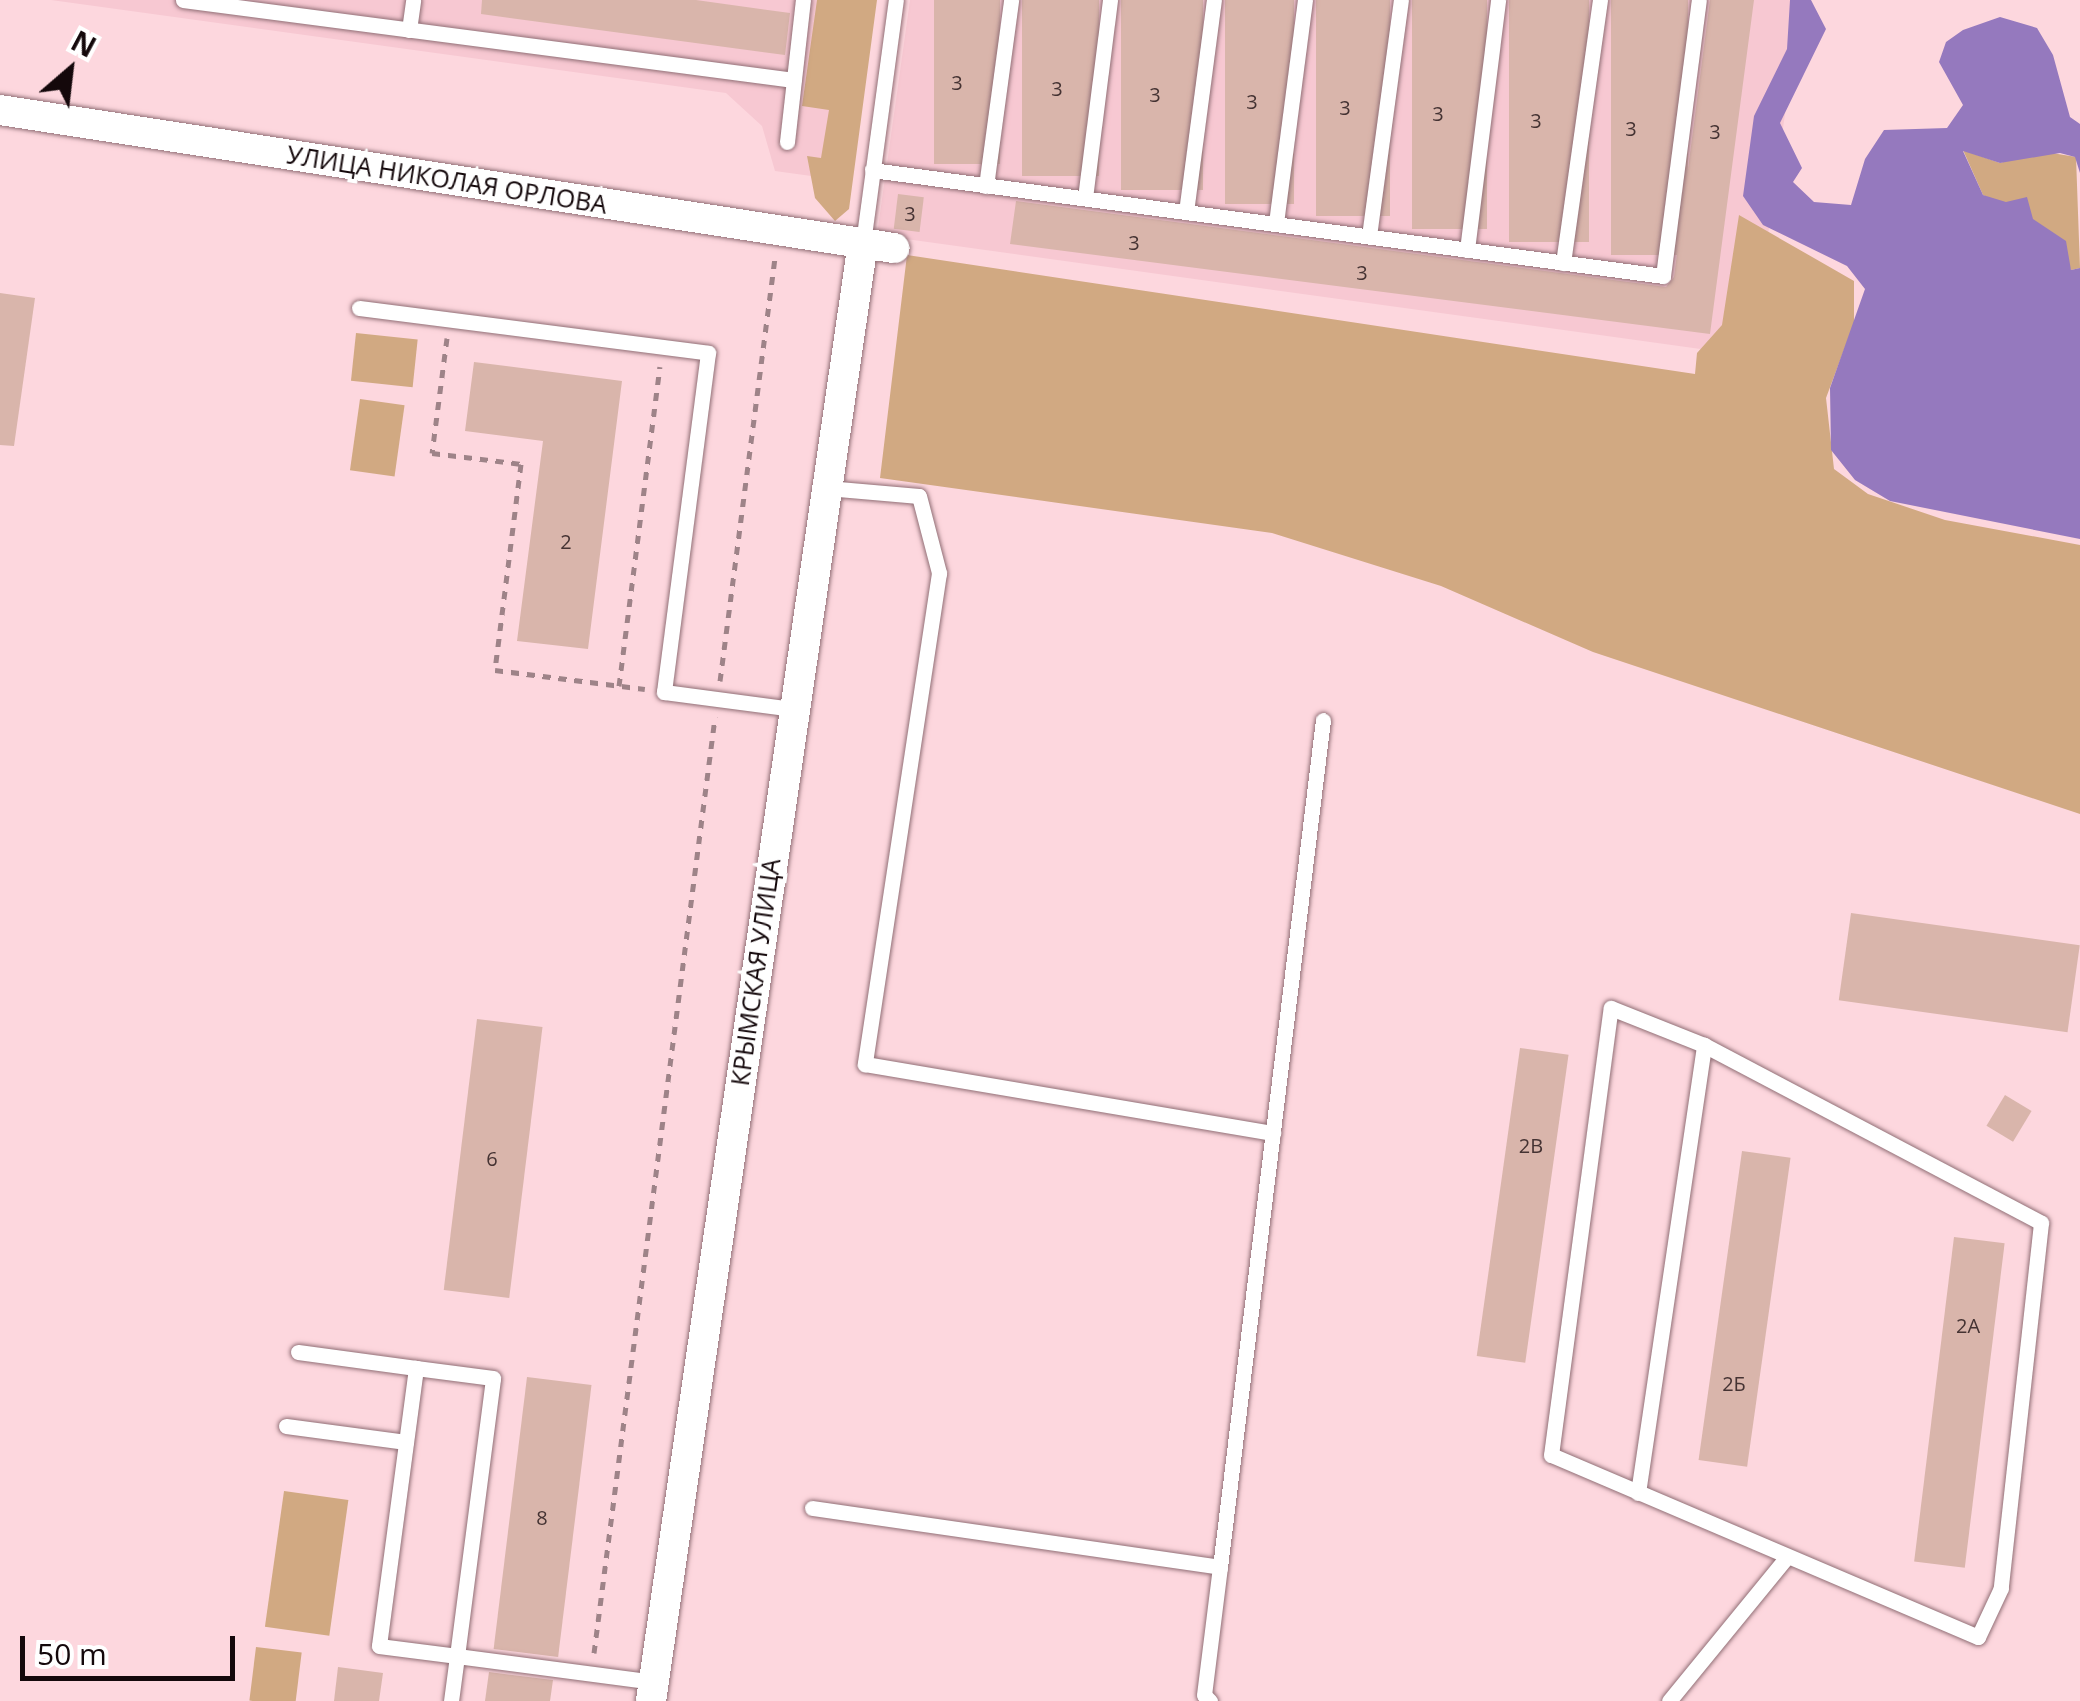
<!DOCTYPE html>
<meta charset="utf-8">
<style>
body{margin:0}
#map{position:relative;width:2080px;height:1701px;overflow:hidden;background:#fdd7de;font-family:"Open Sans",sans-serif}
div>[style]{position:absolute}
[style*='--x']{left:calc(var(--x)*1px);top:calc(var(--y)*1px);width:calc(var(--w)*1px);rotate:calc(var(--a)*1deg)}
.built>*{inset:0;background:#f7c8d2}
.green>*{inset:0;background:#d1a982;transform-origin:0 0}
.water>*{inset:0;background:#9579be}
.building>*{inset:0;background:#d9b5ab;transform-origin:0 0}
.path>*{height:5px;margin-top:-2.5px;transform-origin:0;background:repeating-linear-gradient(90deg,#9e8388 0 8px,transparent 0 16px)}
.roads{filter:drop-shadow(0 0 2px #916f76) drop-shadow(0 0 2px #916f76)}
.lane>*{height:15px;margin:-7.5px;padding:0 7.5px;transform-origin:7.5px;border-radius:7.5px;background:#fff}
.street>*{height:30px;margin:-15px;padding:0 15px;transform-origin:15px;border-radius:15px;background:#fff}
span{translate:-50% -50%;white-space:nowrap;text-align:center;line-height:1.15;-webkit-text-stroke:8px #fff;paint-order:stroke}
.number-label{font-size:20px;color:#453333}
.number-label span{-webkit-text-stroke-width:0}
.street-label{font-size:25px;color:#14080b}
.north{position:absolute;left:20px;top:20px;width:100px;height:100px;-webkit-text-stroke:8px #fff;paint-order:stroke;rotate:28deg;font-size:28px;font-weight:700;line-height:40px;text-align:center;color:#14080b}
.north::after{content:'';display:block;margin:auto;width:35px;height:45px;background:#14080b;clip-path:polygon(50% 0,100% 100%,50% 72%,0 100%)}
.scale{position:absolute;left:20px;top:1636px;width:215px;height:45px;box-sizing:border-box;border:5px solid #14080b;border-top:0;padding-left:12px;font-size:30px;line-height:35px;white-space:nowrap;color:#14080b;-webkit-text-stroke:8px #fff;paint-order:stroke}
</style>
<div id="map">
<div class="built">
<div style="clip-path:polygon(51px 0,833px 0,844px 93px,833px 179px,775px 171px,762px 126px,726px 93px)"></div>
<div style="clip-path:polygon(910px 0,1801px 0,1751px 356px,877px 235px)"></div>
</div>
<div class="green">
<div style="clip-path:polygon(817px 0,877px 0,849px 209px,835px 221px,815px 198px,807px 156px,821px 158px,829px 110px,802px 106px)"></div>
<div style="clip-path:polygon(1963px 150px,2000px 163px,2040px 151px,2076px 157px,2080px 268px,2071px 270px,2054px 237px,2032px 219px,1983px 195px)"></div>
<div style="clip-path:polygon(1739px 215px,1854px 281px,1854px 323px,1826px 398px,1834px 469px,1868px 494px,1945px 520px,2080px 545px,2080px 814px,1593px 652px,1441px 586px,1272px 533px,880px 478px,907px 255px,1695px 374px,1697px 353px,1722px 325px)"></div>
<div style="left:356px;top:333px;width:62px;height:48px;rotate:6deg"></div>
<div style="left:360px;top:399px;width:45px;height:72px;rotate:8deg"></div>
<div style="left:284px;top:1491px;width:65px;height:137px;rotate:8deg"></div>
<div style="left:256px;top:1647px;width:46px;height:54px;rotate:7deg"></div>
</div>
<div class="water">
<div style="clip-path:polygon(1790px 0,1811px 0,1826px 29px,1780px 123px,1802px 168px,1793px 182px,1814px 202px,1851px 205px,1865px 159px,1884px 130px,1947px 128px,1963px 105px,1939px 62px,1946px 42px,1963px 30px,2000px 17px,2037px 28px,2053px 55px,2070px 117px,2080px 124px,2080px 173px,2075px 157px,2060px 153px,2000px 163px,1963px 151px,1983px 195px,2006px 202px,2027px 197px,2033px 219px,2066px 241px,2071px 270px,2080px 268px,2080px 539px,1890px 501px,1855px 480px,1831px 450px,1830px 388px,1865px 289px,1847px 266px,1763px 225px,1743px 196px,1754px 116px,1787px 49px)"></div>
</div>
<div class="building">
<div style="clip-path:polygon(482px 0,696px 0,790px 13px,785px 55px,481px 14px)"></div>
<div style="left:934px;top:0;width:66px;height:164px"></div>
<div style="left:1022px;top:0;width:77px;height:176px"></div>
<div style="left:1121px;top:0;width:82px;height:190px"></div>
<div style="left:1225px;top:0;width:69px;height:204px"></div>
<div style="left:1316px;top:0;width:74px;height:216px"></div>
<div style="left:1412px;top:0;width:75px;height:229px"></div>
<div style="left:1509px;top:0;width:80px;height:242px"></div>
<div style="left:1611px;top:0;width:77px;height:255px"></div>
<div style="clip-path:polygon(1710px 0,1754px 0,1710px 334px,1010px 244px,1016px 201px,1666px 287px,1674px 277px)"></div>
<div style="left:898px;top:194px;width:26px;height:35px;rotate:7deg"></div>
<div style="clip-path:polygon(0 293px,35px 298px,14px 446px,0 445px)"></div>
<div style="clip-path:polygon(474px 362px,622px 381px,588px 649px,517px 641px,543px 441px,465px 431px)"></div>
<div style="left:1851px;top:913px;width:231px;height:88px;rotate:8deg"></div>
<div style="left:477px;top:1019px;width:66px;height:273px;rotate:7deg"></div>
<div style="left:1520px;top:1048px;width:49px;height:311px;rotate:8deg"></div>
<div style="left:2005px;top:1095px;width:31px;height:36px;rotate:31deg"></div>
<div style="left:1742px;top:1151px;width:49px;height:312px;rotate:8deg"></div>
<div style="left:1954px;top:1237px;width:51px;height:327px;rotate:7deg"></div>
<div style="left:527px;top:1377px;width:65px;height:274px;rotate:7deg"></div>
<div style="clip-path:polygon(338px 1667px,383px 1673px,379px 1701px,334px 1701px)"></div>
<div style="clip-path:polygon(489px 1672px,553px 1680px,550px 1701px,485px 1701px)"></div>
</div>
<div class="path">
<div style="--x:447;--y:338;--w:116;--a:97.4"></div>
<div style="--x:432;--y:453;--w:90;--a:7"></div>
<div style="--x:521;--y:464;--w:208;--a:97.2"></div>
<div style="--x:495;--y:670;--w:151;--a:7.2"></div>
<div style="--x:720;--y:681;--w:429;--a:-82.6"></div>
<div style="--x:619;--y:686;--w:322;--a:-82.7"></div>
<div style="--x:594;--y:1653;--w:944;--a:-82.63"></div>
</div>
<div class="roads">
<div class="lane">
<div style="--x:183;--y:0;--w:616;--a:7.46"></div>
<div style="--x:409;--y:30;--w:30;--a:-82"></div>
<div style="--x:787;--y:142;--w:143;--a:-83.6"></div>
<div style="--x:872;--y:170;--w:798;--a:7.63"></div>
<div style="--x:1663;--y:276;--w:278;--a:-82.6"></div>
<div style="--x:986;--y:186;--w:188;--a:-82.3"></div>
<div style="--x:1085;--y:198;--w:200;--a:-82.8"></div>
<div style="--x:1186;--y:212;--w:214;--a:-82.5"></div>
<div style="--x:1276;--y:223;--w:225;--a:-82.6"></div>
<div style="--x:1369;--y:236;--w:238;--a:-82.3"></div>
<div style="--x:863;--y:243;--w:245;--a:-82.3"></div>
<div style="--x:1467;--y:250;--w:252;--a:-82.9"></div>
<div style="--x:1563;--y:263;--w:266;--a:-82"></div>
<div style="--x:359;--y:308;--w:352;--a:7.3"></div>
<div style="--x:708;--y:353;--w:342;--a:97.4"></div>
<div style="--x:664;--y:692;--w:131;--a:7.5"></div>
<div style="--x:827;--y:488;--w:92;--a:5"></div>
<div style="--x:919;--y:496;--w:80;--a:75.4"></div>
<div style="--x:939;--y:573;--w:497;--a:98.6"></div>
<div style="--x:865;--y:1064;--w:414;--a:9.6"></div>
<div style="--x:1611;--y:1008;--w:100;--a:21.7"></div>
<div style="--x:1704;--y:1045;--w:381;--a:27.8"></div>
<div style="--x:2041;--y:1223;--w:367;--a:96.3"></div>
<div style="--x:2001;--y:1588;--w:54;--a:115.1"></div>
<div style="--x:1978;--y:1637;--w:464;--a:-156.9"></div>
<div style="--x:1551;--y:1455;--w:451;--a:-82.4"></div>
<div style="--x:298;--y:1352;--w:119;--a:7.7"></div>
<div style="--x:286;--y:1426;--w:121;--a:7.6"></div>
<div style="--x:1638;--y:1493;--w:453;--a:-81.6"></div>
<div style="--x:812;--y:1508;--w:412;--a:8.2"></div>
<div style="--x:1220;--y:1567;--w:853;--a:-83.07"></div>
<div style="--x:451;--y:1701;--w:45;--a:-82.4"></div>
<div style="--x:457;--y:1656;--w:280;--a:-82.6"></div>
<div style="--x:493;--y:1378;--w:78;--a:-172.6"></div>
<div style="--x:416;--y:1368;--w:280;--a:97.6"></div>
<div style="--x:379;--y:1646;--w:79;--a:7.3"></div>
<div style="--x:457;--y:1656;--w:199;--a:7.5"></div>
<div style="--x:1210;--y:1701;--w:8;--a:-135"></div>
<div style="--x:1204;--y:1695;--w:129;--a:-82.9"></div>
<div style="--x:1669;--y:1701;--w:186;--a:-50.7"></div>
</div>
<div class="street">
<div style="--x:0;--y:110;--w:905;--a:8.78"></div>
<div style="--x:651;--y:1701;--w:1473;--a:-81.73"></div>
</div>
</div>
<div class="number-label">
<span style="left:957px;top:82px">3</span>
<span style="left:1057px;top:88px">3</span>
<span style="left:1155px;top:94px">3</span>
<span style="left:1252px;top:101px">3</span>
<span style="left:1345px;top:107px">3</span>
<span style="left:1438px;top:113px">3</span>
<span style="left:1536px;top:120px">3</span>
<span style="left:1631px;top:128px">3</span>
<span style="left:1715px;top:131px">3</span>
<span style="left:910px;top:213px">3</span>
<span style="left:1134px;top:242px">3</span>
<span style="left:1362px;top:272px">3</span>
<span style="left:566px;top:541px">2</span>
<span style="left:1531px;top:1145px">2В</span>
<span style="left:492px;top:1158px">6</span>
<span style="left:1968px;top:1325px">2А</span>
<span style="left:1734px;top:1383px">2Б</span>
<span style="left:542px;top:1517px">8</span>
</div>
<div class="street-label">
<span style="left:447px;top:179px;rotate:9deg">УЛИЦА НИКОЛАЯ ОРЛОВА</span>
<span style="left:755px;top:972px;rotate:-82deg">КРЫМСКАЯ УЛИЦА</span>
</div>
<div class="north">N</div>
<div class="scale">50 m</div>
</div>
